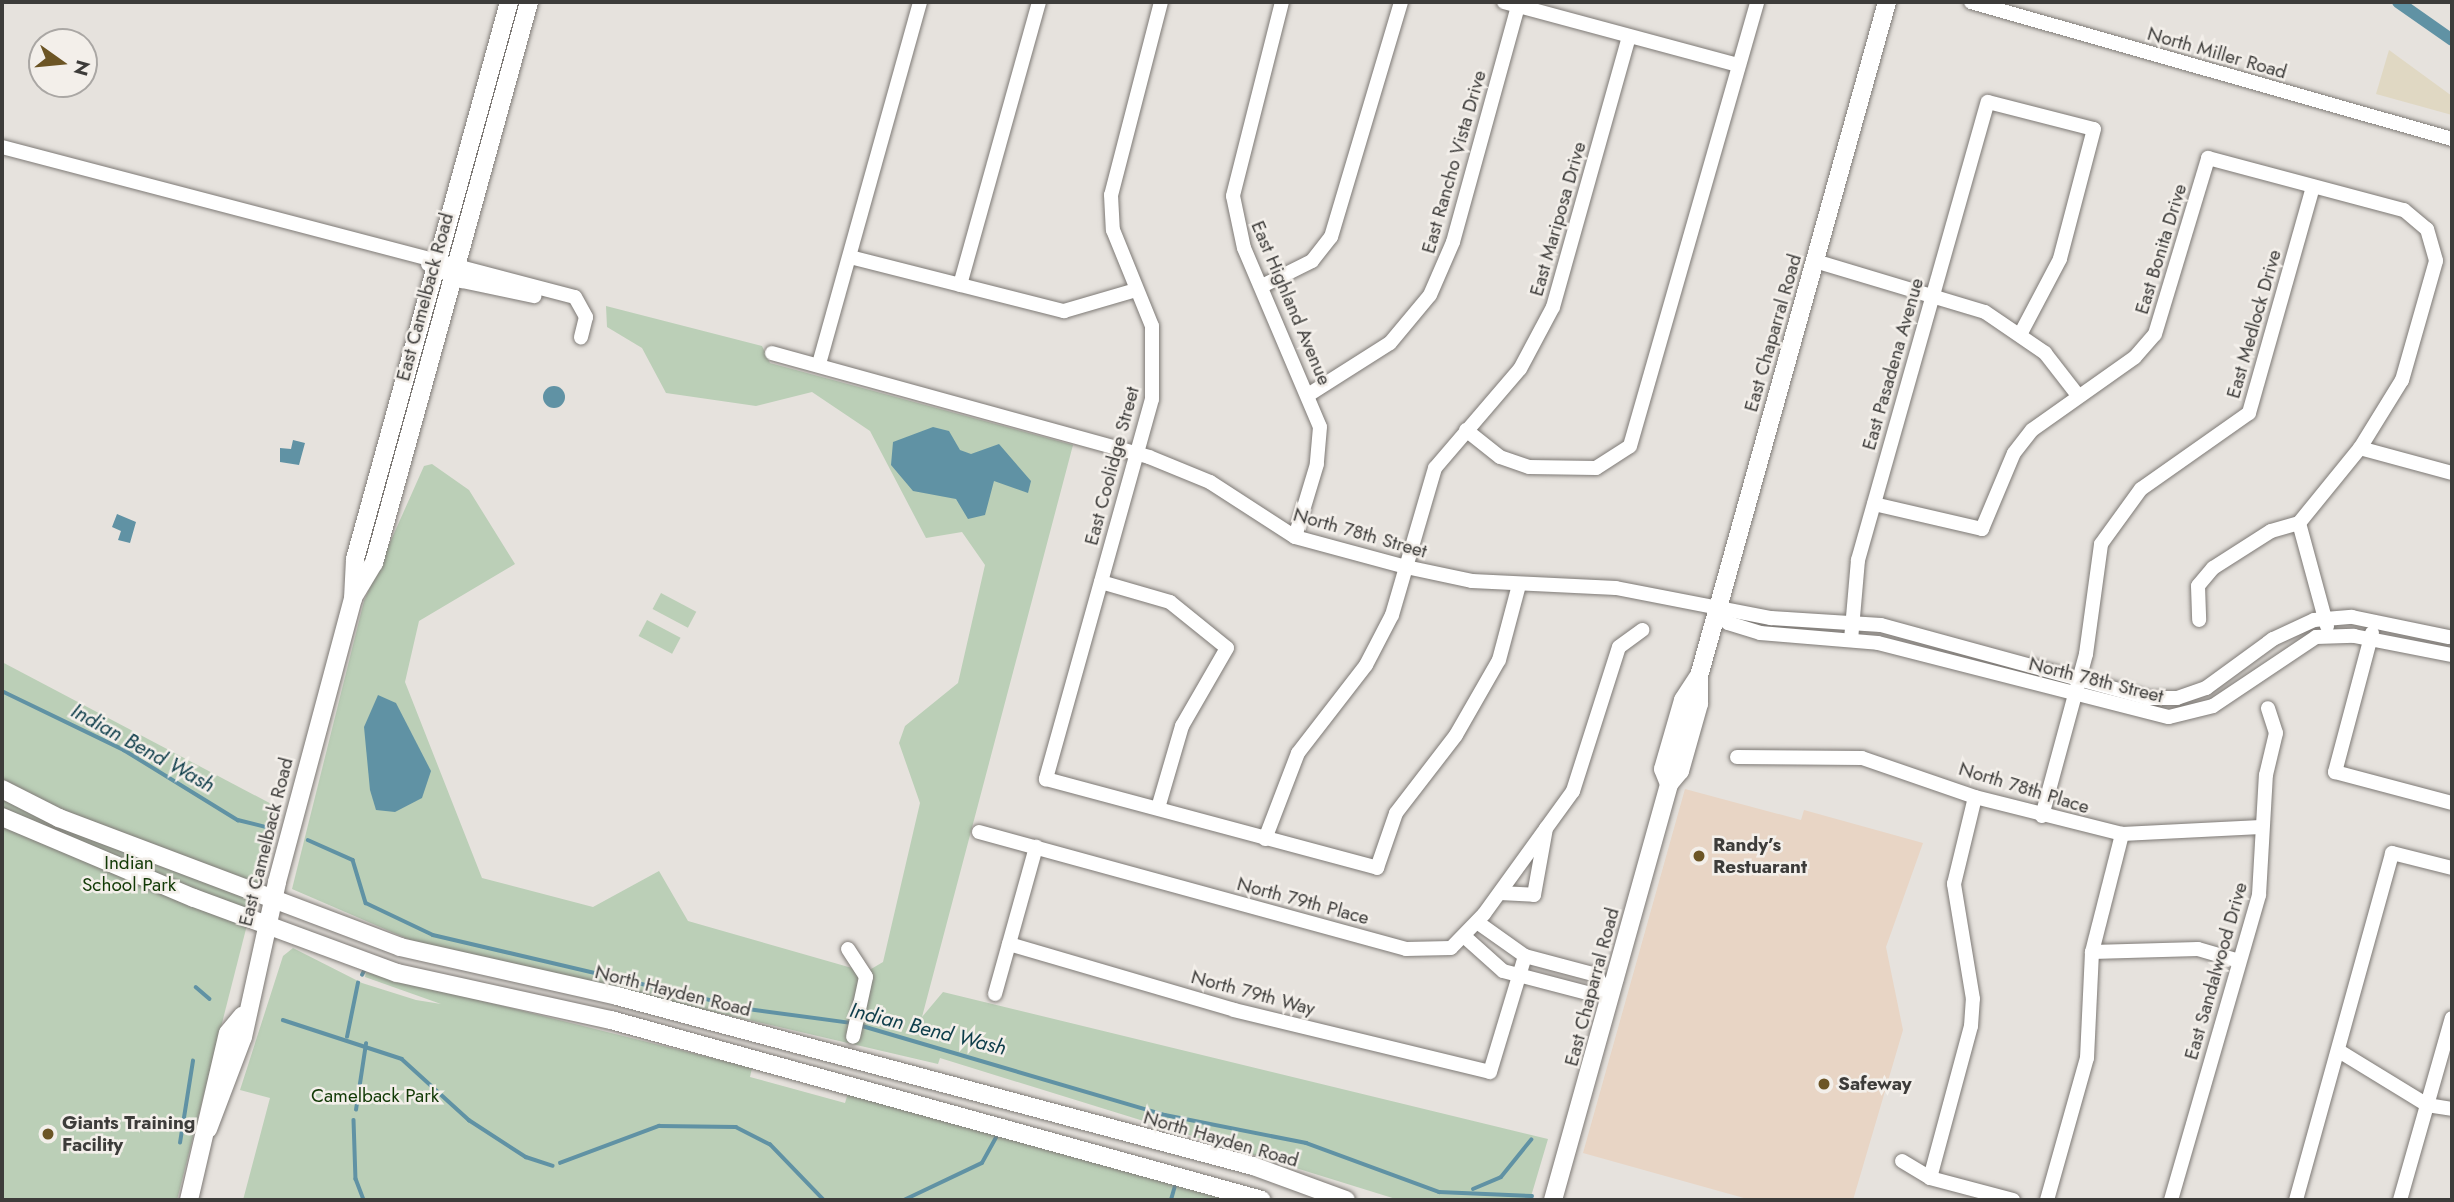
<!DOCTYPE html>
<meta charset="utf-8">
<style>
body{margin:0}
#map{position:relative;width:2454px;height:1202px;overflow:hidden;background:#e6e2dd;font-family:Jost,sans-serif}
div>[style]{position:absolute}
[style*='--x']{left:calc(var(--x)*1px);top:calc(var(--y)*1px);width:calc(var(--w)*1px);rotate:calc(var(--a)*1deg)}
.commercial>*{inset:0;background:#e8d5c5}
.industrial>*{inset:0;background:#e0d8c3}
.green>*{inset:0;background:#bbcfb7;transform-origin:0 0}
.water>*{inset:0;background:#6092a4}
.round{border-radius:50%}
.stream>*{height:3.5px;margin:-1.75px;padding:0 1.75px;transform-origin:1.75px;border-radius:1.75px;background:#6092a4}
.canal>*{height:12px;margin:-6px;padding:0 6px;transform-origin:6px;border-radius:6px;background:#6092a4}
.roads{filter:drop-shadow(0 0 2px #7e7a76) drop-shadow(0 0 2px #7e7a76)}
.minor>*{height:14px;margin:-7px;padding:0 7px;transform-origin:7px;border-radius:7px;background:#fff}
.major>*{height:18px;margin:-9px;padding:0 9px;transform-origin:9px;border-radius:9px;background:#fff}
.dots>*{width:19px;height:19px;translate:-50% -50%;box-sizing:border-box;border:4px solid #f3efea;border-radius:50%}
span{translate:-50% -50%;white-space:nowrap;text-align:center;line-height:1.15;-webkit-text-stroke:5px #f3efea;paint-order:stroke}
.street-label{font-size:19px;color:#3d3c3a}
.poi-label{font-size:19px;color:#3d3c3a;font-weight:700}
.left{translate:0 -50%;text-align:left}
.park-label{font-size:19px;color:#123a06}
.water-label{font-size:21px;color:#0e3d4a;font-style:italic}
.frame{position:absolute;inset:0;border:4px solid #3d3c3a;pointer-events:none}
.north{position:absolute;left:28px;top:28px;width:70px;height:70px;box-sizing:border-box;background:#f3efea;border:2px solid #aaa7a4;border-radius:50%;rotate:105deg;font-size:19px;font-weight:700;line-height:28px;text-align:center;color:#3d3c3a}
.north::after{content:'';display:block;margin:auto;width:24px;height:32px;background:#6c5525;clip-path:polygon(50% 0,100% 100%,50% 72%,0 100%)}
</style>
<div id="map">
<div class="commercial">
<div style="clip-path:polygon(1685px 789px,1801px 820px,1804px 810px,1923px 843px,1886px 947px,1903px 1030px,1853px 1200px,1751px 1200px,1583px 1153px)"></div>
</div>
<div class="industrial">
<div style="clip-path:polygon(2389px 50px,2452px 96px,2452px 115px,2376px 94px)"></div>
</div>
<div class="green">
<div style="clip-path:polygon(606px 306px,762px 346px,770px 363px,1073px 445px,922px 1017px,943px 992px,1548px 1139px,1530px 1200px,1399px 1200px,940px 1058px,938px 1064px,417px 943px,292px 889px,364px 601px,424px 466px,432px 464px,469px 490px,515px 564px,419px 621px,405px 682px,482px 878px,593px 907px,659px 871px,688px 921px,866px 972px,883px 962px,920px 803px,899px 743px,905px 726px,958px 683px,985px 565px,962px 532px,926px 538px,870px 431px,812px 392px,756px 406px,666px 393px,642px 348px,607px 327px)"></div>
<div style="left:661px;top:593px;width:40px;height:18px;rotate:28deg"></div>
<div style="left:647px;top:620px;width:38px;height:18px;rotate:28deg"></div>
<div style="clip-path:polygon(2px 662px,277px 807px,177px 1200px,2px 1200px)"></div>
<div style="clip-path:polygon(293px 948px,362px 983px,416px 1000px,441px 1004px,365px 977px,366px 972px,752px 1068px,750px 1077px,845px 1103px,848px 1093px,1028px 1142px,1173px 1182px,1175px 1192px,1178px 1183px,1239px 1200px,243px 1200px,270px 1098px,240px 1090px,283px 956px)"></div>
</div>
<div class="water">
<div class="round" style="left:543px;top:386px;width:22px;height:22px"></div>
<div style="clip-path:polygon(933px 427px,949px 431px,960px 450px,971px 454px,999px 444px,1031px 481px,1028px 493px,994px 481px,985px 515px,968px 519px,956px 499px,913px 491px,891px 465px,893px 442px)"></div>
<div style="clip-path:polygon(293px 440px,305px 443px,299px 465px,280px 462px,280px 448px,291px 449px)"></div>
<div style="clip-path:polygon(117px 514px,136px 522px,130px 543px,118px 540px,121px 531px,112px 527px)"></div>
<div style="clip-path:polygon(378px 695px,396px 703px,431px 771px,422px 798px,395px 812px,376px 810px,370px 790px,364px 727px)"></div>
</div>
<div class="stream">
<div style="--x:2;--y:691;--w:136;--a:25.8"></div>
<div style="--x:124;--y:750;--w:134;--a:31.6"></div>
<div style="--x:238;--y:820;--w:32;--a:14"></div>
<div style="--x:308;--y:840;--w:49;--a:24"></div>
<div style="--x:353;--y:860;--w:45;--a:73.2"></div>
<div style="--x:366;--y:903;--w:74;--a:25.5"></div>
<div style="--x:433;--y:935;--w:324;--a:13.2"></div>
<div style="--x:748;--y:1009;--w:105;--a:7.7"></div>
<div style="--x:362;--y:975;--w:4;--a:-63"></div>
<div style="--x:196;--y:987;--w:18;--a:41"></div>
<div style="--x:283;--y:1020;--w:125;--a:18.1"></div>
<div style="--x:402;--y:1059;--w:91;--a:42.3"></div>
<div style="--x:469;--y:1120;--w:68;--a:33"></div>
<div style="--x:526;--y:1157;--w:28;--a:18"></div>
<div style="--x:859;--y:1025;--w:319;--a:16.4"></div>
<div style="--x:1165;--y:1115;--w:144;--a:11.2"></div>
<div style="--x:1306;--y:1143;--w:142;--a:20.2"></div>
<div style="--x:1439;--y:1192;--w:93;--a:2.5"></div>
<div style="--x:347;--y:1037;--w:55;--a:-78.5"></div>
<div style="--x:356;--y:1110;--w:67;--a:-81.4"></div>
<div style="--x:354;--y:1120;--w:59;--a:88.1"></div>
<div style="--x:356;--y:1179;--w:22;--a:69"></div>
<div style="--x:180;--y:1143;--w:83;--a:-81"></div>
<div style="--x:560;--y:1163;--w:106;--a:-20.5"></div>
<div style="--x:659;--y:1126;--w:77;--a:0.7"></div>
<div style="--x:736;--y:1127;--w:38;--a:27"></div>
<div style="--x:770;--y:1144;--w:78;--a:46"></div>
<div style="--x:1473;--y:1189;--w:30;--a:-23"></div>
<div style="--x:1501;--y:1177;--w:48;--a:-51"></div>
<div style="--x:904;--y:1200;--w:86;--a:-25.4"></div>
<div style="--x:982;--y:1163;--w:29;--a:-61"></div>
<div style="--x:1171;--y:1200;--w:18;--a:-74"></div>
</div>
<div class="canal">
<div style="--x:2398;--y:2;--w:66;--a:35.1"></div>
</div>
<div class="roads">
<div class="minor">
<div style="--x:1161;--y:2;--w:199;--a:104.5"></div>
<div style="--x:1111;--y:195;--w:35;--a:87"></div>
<div style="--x:1113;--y:230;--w:104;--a:67.9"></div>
<div style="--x:1152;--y:326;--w:73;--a:90"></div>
<div style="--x:1152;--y:399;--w:395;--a:105.6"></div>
<div style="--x:1046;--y:779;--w:343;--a:15"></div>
<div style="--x:1377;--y:868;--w:58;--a:-70.9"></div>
<div style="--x:1396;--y:813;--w:98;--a:-52.4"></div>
<div style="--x:1456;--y:735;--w:86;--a:-60.2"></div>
<div style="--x:1499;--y:660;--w:78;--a:-75.1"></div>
<div style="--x:1282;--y:2;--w:200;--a:104.2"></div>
<div style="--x:1233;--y:196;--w:53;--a:78.1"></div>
<div style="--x:1244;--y:248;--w:194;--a:67"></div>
<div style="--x:1320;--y:427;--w:37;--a:95"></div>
<div style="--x:1317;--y:464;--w:76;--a:106.8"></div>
<div style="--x:1504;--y:2;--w:242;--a:15.1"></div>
<div style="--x:1971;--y:2;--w:500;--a:15.9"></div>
<div style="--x:2;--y:147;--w:592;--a:14.67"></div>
<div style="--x:575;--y:297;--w:23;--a:61"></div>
<div style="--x:586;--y:317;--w:21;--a:104"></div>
<div style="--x:850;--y:257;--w:221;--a:14.2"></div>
<div style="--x:1064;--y:311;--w:75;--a:-16.3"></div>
<div style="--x:1815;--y:261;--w:177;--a:16.7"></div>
<div style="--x:1985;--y:312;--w:73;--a:34.3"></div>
<div style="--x:2045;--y:353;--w:51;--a:52.2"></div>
<div style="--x:428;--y:264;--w:38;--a:27"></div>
<div style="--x:462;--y:281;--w:74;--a:11.8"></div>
<div style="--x:960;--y:285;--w:294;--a:-74.4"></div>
<div style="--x:1262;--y:286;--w:56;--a:-26.6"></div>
<div style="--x:1312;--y:261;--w:31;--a:-52"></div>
<div style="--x:1331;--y:237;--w:245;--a:-73.4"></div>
<div style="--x:772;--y:353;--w:391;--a:15.4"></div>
<div style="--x:1149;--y:457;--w:66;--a:22.3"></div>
<div style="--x:1210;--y:482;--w:101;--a:32.9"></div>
<div style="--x:1295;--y:537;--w:115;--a:15.1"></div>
<div style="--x:1406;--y:567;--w:67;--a:12"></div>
<div style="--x:1472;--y:581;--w:144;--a:2.8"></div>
<div style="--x:1616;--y:588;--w:158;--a:11"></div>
<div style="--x:1771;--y:618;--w:110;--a:3.6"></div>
<div style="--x:1881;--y:625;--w:277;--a:15.3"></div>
<div style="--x:2148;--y:698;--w:29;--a:0"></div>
<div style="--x:2177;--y:698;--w:31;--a:-19"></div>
<div style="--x:2206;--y:688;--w:83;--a:-36.2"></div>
<div style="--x:2273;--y:639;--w:45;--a:-24.9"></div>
<div style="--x:2314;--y:620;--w:38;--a:-5"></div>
<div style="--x:2352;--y:617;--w:99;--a:11.7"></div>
<div style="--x:819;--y:364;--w:376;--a:-74.4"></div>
<div style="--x:1308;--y:395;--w:97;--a:-32.4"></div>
<div style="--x:1390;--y:343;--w:62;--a:-50.2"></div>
<div style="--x:1430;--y:295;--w:58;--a:-66.5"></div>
<div style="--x:1453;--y:242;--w:245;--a:-74.6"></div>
<div style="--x:1466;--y:430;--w:43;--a:38.5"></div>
<div style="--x:1500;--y:457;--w:31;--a:19"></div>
<div style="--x:1529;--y:467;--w:67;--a:0.9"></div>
<div style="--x:1596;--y:468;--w:40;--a:-32.9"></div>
<div style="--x:1630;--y:446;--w:462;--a:-74"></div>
<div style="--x:2360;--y:448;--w:95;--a:15.2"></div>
<div style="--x:1874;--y:504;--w:111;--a:13"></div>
<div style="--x:1982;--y:529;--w:82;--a:-67.2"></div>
<div style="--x:2014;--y:453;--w:29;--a:-52"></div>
<div style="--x:2032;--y:430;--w:126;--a:-35.3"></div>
<div style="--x:2135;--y:357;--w:30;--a:-49"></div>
<div style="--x:2155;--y:334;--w:184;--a:-73.2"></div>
<div style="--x:2208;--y:158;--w:203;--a:14.9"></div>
<div style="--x:2404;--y:210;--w:30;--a:40"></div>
<div style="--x:2427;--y:229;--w:33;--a:74"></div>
<div style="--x:2436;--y:261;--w:124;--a:105.9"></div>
<div style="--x:2402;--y:380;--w:80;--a:121.7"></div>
<div style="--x:2360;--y:448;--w:97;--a:129.1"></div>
<div style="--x:2299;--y:523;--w:29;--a:164"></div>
<div style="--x:2271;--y:531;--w:69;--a:147.5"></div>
<div style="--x:2213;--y:568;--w:23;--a:130"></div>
<div style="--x:2198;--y:586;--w:34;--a:88"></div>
<div style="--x:2299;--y:523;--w:107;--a:74.8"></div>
<div style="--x:1101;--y:582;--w:72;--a:16.2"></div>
<div style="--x:1170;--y:602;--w:73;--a:38.9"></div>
<div style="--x:1227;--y:648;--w:90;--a:120"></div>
<div style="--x:1182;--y:726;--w:85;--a:106.3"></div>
<div style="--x:1717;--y:610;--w:17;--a:50"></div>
<div style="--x:1728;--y:623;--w:34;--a:17"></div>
<div style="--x:1760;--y:633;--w:118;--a:4.8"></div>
<div style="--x:1878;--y:643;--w:300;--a:14.3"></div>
<div style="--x:2169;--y:717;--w:45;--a:-14"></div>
<div style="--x:2213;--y:706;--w:124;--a:-33.8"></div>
<div style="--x:2316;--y:637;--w:38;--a:-2"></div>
<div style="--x:2354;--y:636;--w:100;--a:11"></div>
<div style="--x:2372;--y:633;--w:144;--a:104.9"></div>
<div style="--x:2335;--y:772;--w:121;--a:14.8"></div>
<div style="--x:1851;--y:640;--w:80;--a:-85"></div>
<div style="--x:1858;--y:560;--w:476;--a:-74.2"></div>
<div style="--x:1988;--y:102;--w:109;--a:14.3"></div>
<div style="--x:2094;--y:129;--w:134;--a:104.7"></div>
<div style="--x:2060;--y:259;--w:84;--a:117.8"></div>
<div style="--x:1737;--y:757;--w:125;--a:0.5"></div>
<div style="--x:1862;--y:758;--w:120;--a:19"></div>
<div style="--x:1975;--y:797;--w:152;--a:14.1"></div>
<div style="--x:2122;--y:834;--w:139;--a:-2.9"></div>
<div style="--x:2042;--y:816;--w:168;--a:-74.8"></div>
<div style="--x:2086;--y:654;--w:111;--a:-82.2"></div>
<div style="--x:2101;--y:544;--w:68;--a:-54"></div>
<div style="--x:2141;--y:489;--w:132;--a:-35.1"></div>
<div style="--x:2249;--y:413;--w:235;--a:-74.2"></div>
<div style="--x:979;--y:832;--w:443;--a:15.3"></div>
<div style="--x:1406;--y:949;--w:45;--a:-1.3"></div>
<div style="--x:1451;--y:948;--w:47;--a:-45.9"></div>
<div style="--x:1484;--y:914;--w:152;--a:-54.1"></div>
<div style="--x:1573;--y:791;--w:151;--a:-72.3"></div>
<div style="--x:1619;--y:647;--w:29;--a:-36"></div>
<div style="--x:1265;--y:839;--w:92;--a:-69"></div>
<div style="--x:1298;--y:753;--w:111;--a:-52.3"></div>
<div style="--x:1366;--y:665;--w:56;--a:-62.5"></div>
<div style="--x:1392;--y:615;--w:153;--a:-73.7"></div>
<div style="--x:1435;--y:468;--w:130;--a:-49.4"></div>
<div style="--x:1520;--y:369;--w:70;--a:-62"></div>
<div style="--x:1553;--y:307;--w:280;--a:-74.3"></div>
<div style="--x:1500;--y:893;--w:34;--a:3"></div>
<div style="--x:1534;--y:895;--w:68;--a:-79.8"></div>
<div style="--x:1477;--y:922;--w:59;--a:35.3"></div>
<div style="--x:1525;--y:956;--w:74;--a:14.8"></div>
<div style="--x:1597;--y:975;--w:24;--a:68"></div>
<div style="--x:1465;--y:937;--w:51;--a:41.8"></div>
<div style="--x:1503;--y:971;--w:91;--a:14.6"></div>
<div style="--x:1591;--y:994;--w:29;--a:-29"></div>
<div style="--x:1009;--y:944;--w:234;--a:16.3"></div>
<div style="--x:1234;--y:1010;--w:263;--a:13.6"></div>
<div style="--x:1490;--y:1072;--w:121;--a:-73.2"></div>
<div style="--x:848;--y:949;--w:33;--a:57"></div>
<div style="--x:866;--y:977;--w:61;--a:102.2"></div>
<div style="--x:2092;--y:952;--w:106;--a:-1.6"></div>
<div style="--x:2198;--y:949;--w:43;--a:16.3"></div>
<div style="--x:995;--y:994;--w:153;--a:-74.4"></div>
<div style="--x:2339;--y:1051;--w:103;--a:31.5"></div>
<div style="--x:2427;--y:1105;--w:25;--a:9"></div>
<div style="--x:1902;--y:1161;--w:33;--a:31"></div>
<div style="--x:1930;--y:1178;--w:86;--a:14.8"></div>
<div style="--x:1930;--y:1178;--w:157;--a:-74.9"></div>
<div style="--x:1971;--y:1026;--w:27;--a:-86"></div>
<div style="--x:1973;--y:999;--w:117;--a:-99.4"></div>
<div style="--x:1954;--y:884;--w:89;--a:-76.4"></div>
<div style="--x:2047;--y:1200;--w:148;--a:-74.3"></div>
<div style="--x:2087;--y:1058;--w:106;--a:-87.3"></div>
<div style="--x:2092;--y:952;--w:122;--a:-75.7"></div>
<div style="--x:2171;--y:1200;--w:317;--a:-73.9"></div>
<div style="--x:2259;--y:895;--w:120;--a:-86.7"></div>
<div style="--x:2266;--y:775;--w:43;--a:-76.6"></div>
<div style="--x:2276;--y:733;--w:26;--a:-108"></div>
<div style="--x:2296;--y:1200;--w:360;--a:-74.5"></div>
<div style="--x:2392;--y:853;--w:62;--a:14"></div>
<div style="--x:2400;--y:1200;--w:189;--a:-74.1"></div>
</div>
<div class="major">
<div style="--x:354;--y:596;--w:39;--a:-59"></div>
<div style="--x:374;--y:563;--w:582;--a:-74.55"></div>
<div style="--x:1669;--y:784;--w:16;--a:-112"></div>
<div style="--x:1663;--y:769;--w:72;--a:-73.8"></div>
<div style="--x:1683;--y:700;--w:27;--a:-57"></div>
<div style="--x:2;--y:789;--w:64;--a:27"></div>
<div style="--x:59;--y:818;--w:365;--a:20.7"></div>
<div style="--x:400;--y:947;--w:222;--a:12.7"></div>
<div style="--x:617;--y:996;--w:658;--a:14.97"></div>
<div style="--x:1253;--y:1166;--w:99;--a:20.1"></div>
<div style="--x:2;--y:817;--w:208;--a:22.9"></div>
<div style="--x:194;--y:898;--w:216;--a:20.3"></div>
<div style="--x:397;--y:973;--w:219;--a:12.4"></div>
<div style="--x:611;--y:1020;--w:675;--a:15.46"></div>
<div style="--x:208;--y:1129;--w:98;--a:-69.2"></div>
<div style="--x:243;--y:1037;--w:159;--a:-77.6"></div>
<div style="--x:277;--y:882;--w:293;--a:-75"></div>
<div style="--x:353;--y:599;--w:40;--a:-87.1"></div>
<div style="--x:355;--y:559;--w:578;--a:-74.54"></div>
<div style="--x:189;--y:1200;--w:171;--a:-76.9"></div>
<div style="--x:228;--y:1033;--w:23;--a:-50"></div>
<div style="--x:1553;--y:1200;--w:432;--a:-74.4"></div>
<div style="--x:1669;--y:784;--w:17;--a:-50"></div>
<div style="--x:1680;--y:771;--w:70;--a:-74.2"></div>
<div style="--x:1699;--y:704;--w:28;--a:-90"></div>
<div style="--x:1699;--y:676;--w:700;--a:-74.41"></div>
</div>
</div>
<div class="dots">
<div style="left:1699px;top:856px;background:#6c5525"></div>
<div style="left:1824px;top:1084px;background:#6c5525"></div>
<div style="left:48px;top:1134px;background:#6c5525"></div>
</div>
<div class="street-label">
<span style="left:2217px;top:53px;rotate:16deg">North Miller Road</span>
<span style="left:1454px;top:162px;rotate:-74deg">East Rancho Vista Drive</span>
<span style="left:1558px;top:219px;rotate:-74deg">East Mariposa Drive</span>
<span style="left:2161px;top:249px;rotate:-73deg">East Bonita Drive</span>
<span style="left:425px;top:297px;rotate:-75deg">East Camelback Road</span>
<span style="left:1291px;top:303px;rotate:67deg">East Highland Avenue</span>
<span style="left:2254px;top:324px;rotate:-74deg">East Medlock Drive</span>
<span style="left:1773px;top:333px;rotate:-74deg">East Chaparral Road</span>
<span style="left:1893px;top:364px;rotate:-74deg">East Pasadena Avenue</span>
<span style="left:1112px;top:466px;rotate:-75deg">East Coolidge Street</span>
<span style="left:1360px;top:533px;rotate:16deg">North 78th Street</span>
<span style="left:2096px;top:680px;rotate:14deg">North 78th Street</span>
<span style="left:2024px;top:788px;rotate:17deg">North 78th Place</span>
<span style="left:266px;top:842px;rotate:-76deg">East Camelback Road</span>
<span style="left:1303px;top:901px;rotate:15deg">North 79th Place</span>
<span style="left:2216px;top:971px;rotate:-74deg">East Sandalwood Drive</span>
<span style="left:1592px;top:987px;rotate:-75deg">East Chaparral Road</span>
<span style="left:673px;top:991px;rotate:14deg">North Hayden Road</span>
<span style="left:1253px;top:993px;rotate:15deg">North 79th Way</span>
<span style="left:1221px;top:1139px;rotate:16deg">North Hayden Road</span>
</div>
<div class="poi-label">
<span class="left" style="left:1713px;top:856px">Randy’s<br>Restuarant</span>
<span class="left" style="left:1838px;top:1084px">Safeway</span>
<span class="left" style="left:62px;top:1134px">Giants Training<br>Facility</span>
</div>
<div class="park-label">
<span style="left:129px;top:874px">Indian<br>School Park</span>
<span style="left:375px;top:1096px">Camelback Park</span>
</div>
<div class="water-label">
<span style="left:143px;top:748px;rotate:29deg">Indian Bend Wash</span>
<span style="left:928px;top:1029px;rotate:14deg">Indian Bend Wash</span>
</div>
<div class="frame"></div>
<div class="north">N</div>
</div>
